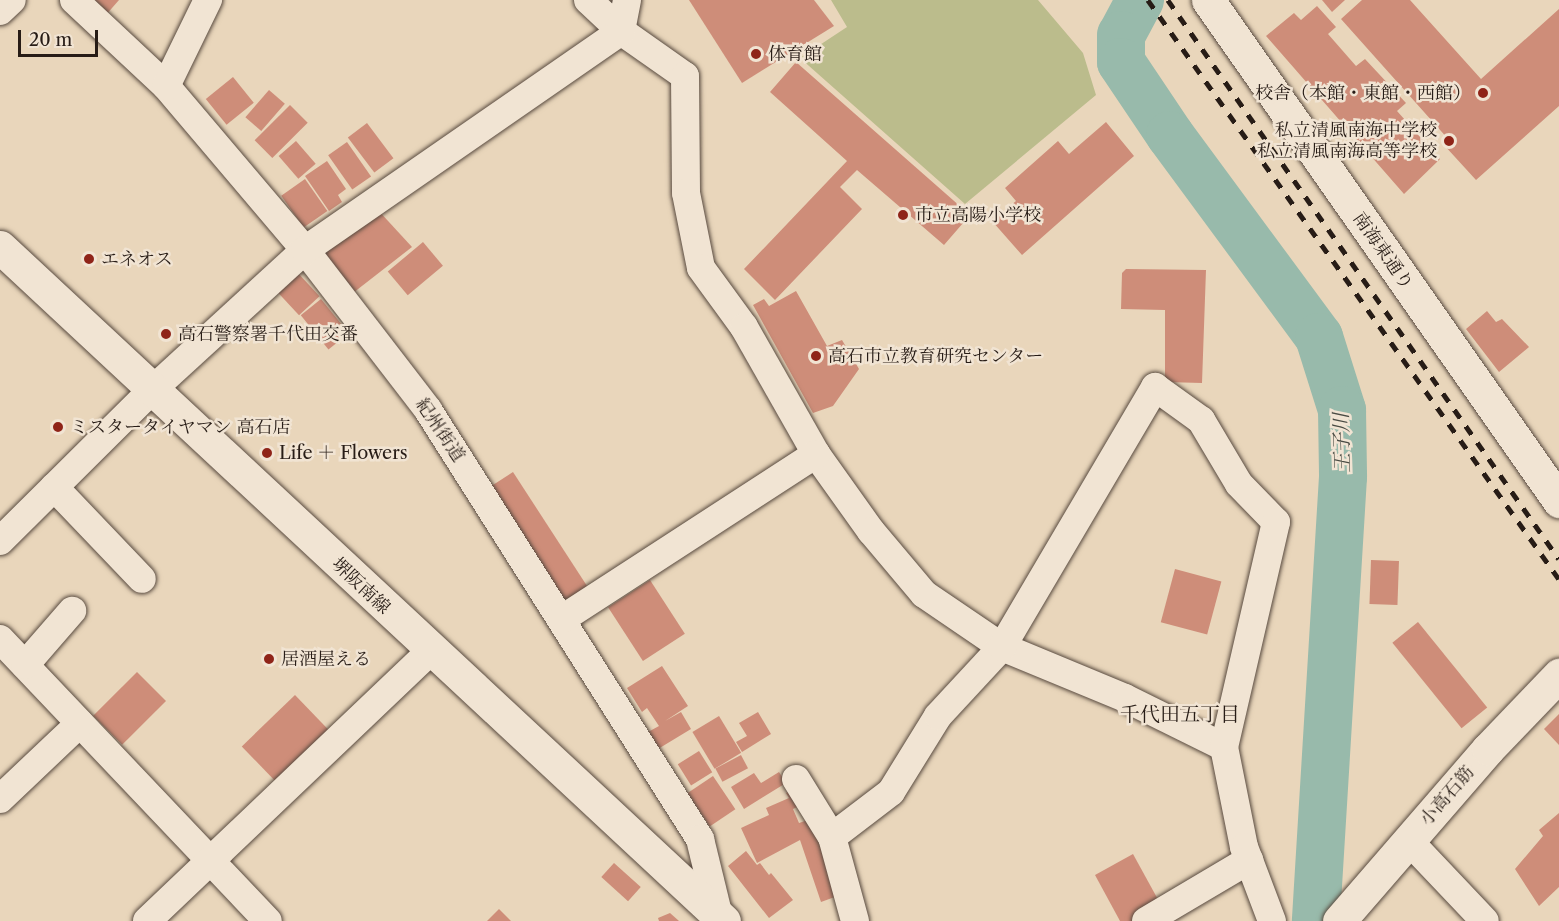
<!DOCTYPE html>
<meta charset="utf-8">
<style>
body{margin:0}
#map{position:relative;width:1559px;height:921px;overflow:hidden;background:#e9d6bb;font-family:"Libre Caslon Text","Noto Serif JP",serif}
div>[style]{position:absolute}
[style*='--x']{left:calc(var(--x)*1px);top:calc(var(--y)*1px);width:calc(var(--w)*1px);rotate:calc(var(--a)*1deg)}
.green>*{inset:0;background:#bbbc8c}
.river>*{height:48px;margin:-24px;padding:0 24px;transform-origin:24px;border-radius:24px;background:#98baab}
.building>*{inset:0;background:#ce8d79;transform-origin:0 0}
.roads{filter:drop-shadow(0 0 2px #584a3f) drop-shadow(0 0 2px #584a3f)}
.minor>*{height:28px;margin:-14px;padding:0 14px;transform-origin:14px;border-radius:14px;background:#f1e4d3}
.tertiary>*{height:33px;margin:-16.5px;padding:0 16.5px;transform-origin:16.5px;border-radius:16.5px;background:#f1e4d3}
.secondary>*{height:33px;margin:-16.5px;padding:0 16.5px;transform-origin:16.5px;border-radius:16.5px;background:#f1e4d3}
.rail>*{height:4.5px;margin-top:-2.25px;transform-origin:0;background:repeating-linear-gradient(90deg,#271c16 0 10px,transparent 0 20px)}
.dots>*{width:16px;height:16px;translate:-50% -50%;box-sizing:border-box;border:3px solid #f1e4d3;border-radius:50%}
span{translate:-50% -50%;white-space:nowrap;text-align:center;line-height:1.15;-webkit-text-stroke:5px #f1e4d3;paint-order:stroke}
.poi-label{font-size:18px;color:#271c16}
.left{translate:0 -50%;text-align:left}
.right{translate:-100% -50%;text-align:right}
.street-label{font-size:18px;color:#271c16}
.water-label{font-size:20px;color:#494b43;font-style:italic}
.neighbourhood-label{font-size:20px;color:#271c16}
.scale{position:absolute;left:18px;top:30px;width:80px;height:27px;box-sizing:border-box;border:3px solid #271c16;border-top:0;padding-left:8px;font-size:18px;line-height:21px;white-space:nowrap;color:#271c16;-webkit-text-stroke:4px #f1e4d3;paint-order:stroke}
</style>
<div id="map">
<div class="green">
<div style="clip-path:polygon(831px 0,1038px 0,1083px 53px,1096px 95px,965px 204px,800px 58px,847px 27px)"></div>
</div>
<div class="river">
<div style="--x:1140;--y:0;--w:40;--a:118"></div>
<div style="--x:1121;--y:35;--w:27;--a:90"></div>
<div style="--x:1121;--y:62;--w:88;--a:56.1"></div>
<div style="--x:1170;--y:135;--w:251;--a:53.6"></div>
<div style="--x:1319;--y:337;--w:77;--a:72.5"></div>
<div style="--x:1342;--y:410;--w:67;--a:89.1"></div>
<div style="--x:1343;--y:477;--w:445;--a:93.5"></div>
</div>
<div class="building">
<div style="clip-path:polygon(88px 0,119px 0,105px 16px)"></div>
<div style="clip-path:polygon(689px 0,814px 0,834px 26px,742px 83px)"></div>
<div style="clip-path:polygon(1322px 0,1345px 0,1332px 12px)"></div>
<div style="clip-path:polygon(1362px 0,1410px 0,1481px 79px,1559px 9px,1559px 106px,1476px 180px,1444px 145px,1449px 140px,1341px 19px)"></div>
<div style="clip-path:polygon(1317px 6px,1336px 27px,1328px 34px,1356px 66px,1365px 59px,1406px 103px,1397px 111px,1440px 159px,1404px 194px,1266px 36px,1294px 13px,1301px 20px)"></div>
<div style="clip-path:polygon(796px 62px,970px 215px,944px 245px,857px 170px,840px 187px,862px 209px,775px 300px,744px 269px,847px 161px,770px 92px)"></div>
<div style="left:233px;top:77px;width:33px;height:35px;rotate:51deg"></div>
<div style="left:269px;top:90px;width:21px;height:36px;rotate:41deg"></div>
<div style="left:290px;top:105px;width:25px;height:50px;rotate:45deg"></div>
<div style="clip-path:polygon(1106px 122px,1134px 156px,1022px 255px,992px 221px,1016px 201px,1005px 188px,1058px 141px,1069px 154px)"></div>
<div style="left:367px;top:123px;width:44px;height:24px;rotate:53deg"></div>
<div style="left:296px;top:141px;width:30px;height:23px;rotate:49deg"></div>
<div style="left:347px;top:142px;width:42px;height:23px;rotate:55deg"></div>
<div style="clip-path:polygon(327px 161px,346px 189px,338px 195px,342px 202px,329px 211px,305px 176px)"></div>
<div style="left:305px;top:179px;width:39px;height:29px;rotate:55deg"></div>
<div style="clip-path:polygon(377px 209px,412px 247px,353px 293px,324px 255px,326px 246px)"></div>
<div style="left:423px;top:242px;width:31px;height:46px;rotate:50deg"></div>
<div style="clip-path:polygon(1126px 269px,1206px 270px,1202px 383px,1165px 382px,1165px 310px,1121px 309px,1122px 273px)"></div>
<div style="left:297px;top:272px;width:33px;height:28px;rotate:47deg"></div>
<div style="clip-path:polygon(796px 291px,827px 346px,842px 340px,859px 369px,833px 406px,813px 413px,753px 305px,764px 299px,769px 306px)"></div>
<div style="left:321px;top:299px;width:44px;height:26px;rotate:51deg"></div>
<div style="clip-path:polygon(1487px 311px,1496px 322px,1502px 319px,1529px 347px,1499px 372px,1466px 329px)"></div>
<div style="left:513px;top:472px;width:144px;height:30px;rotate:57deg"></div>
<div style="left:1371px;top:560px;width:28px;height:44px;rotate:2deg"></div>
<div style="left:1175px;top:569px;width:48px;height:55px;rotate:15deg"></div>
<div style="left:650px;top:580px;width:64px;height:50px;rotate:57deg"></div>
<div style="left:1418px;top:622px;width:110px;height:33px;rotate:51deg"></div>
<div style="clip-path:polygon(662px 666px,688px 706px,665px 721px,681px 712px,691px 729px,658px 749px,648px 732px,659px 726px,647px 708px,642px 712px,627px 688px)"></div>
<div style="left:137px;top:672px;width:41px;height:62px;rotate:45deg"></div>
<div style="left:295px;top:695px;width:53px;height:74px;rotate:46deg"></div>
<div style="clip-path:polygon(758px 712px,771px 734px,742px 752px,736px 742px,747px 736px,739px 723px)"></div>
<div style="clip-path:polygon(1559px 714px,1559px 745px,1544px 729px)"></div>
<div style="left:719px;top:716px;width:43px;height:31px;rotate:59deg"></div>
<div style="left:699px;top:751px;width:25px;height:25px;rotate:58deg"></div>
<div style="left:741px;top:755px;width:15px;height:29px;rotate:62deg"></div>
<div style="clip-path:polygon(779px 772px,786px 783px,744px 809px,731px 787px,754px 773px,761px 783px)"></div>
<div style="left:713px;top:776px;width:40px;height:31px;rotate:56deg"></div>
<div style="clip-path:polygon(800px 786px,807px 802px,793px 809px,799px 823px,817px 817px,843px 894px,821px 902px,800px 840px,757px 863px,741px 828px,769px 815px,766px 808px,789px 798px,786px 793px)"></div>
<div style="clip-path:polygon(1559px 813px,1559px 887px,1539px 906px,1515px 869px,1543px 836px,1539px 830px)"></div>
<div style="clip-path:polygon(746px 851px,757px 865px,760px 863px,769px 875px,771px 873px,793px 900px,769px 918px,728px 866px)"></div>
<div style="clip-path:polygon(1133px 854px,1161px 905px,1132px 921px,1120px 921px,1095px 875px)"></div>
<div style="left:614px;top:863px;width:36px;height:19px;rotate:42deg"></div>
<div style="clip-path:polygon(499px 909px,511px 921px,487px 921px)"></div>
<div style="clip-path:polygon(670px 913px,679px 921px,659px 921px,658px 918px)"></div>
</div>
<div class="roads">
<div class="minor">
<div style="--x:74;--y:0;--w:126;--a:43.1"></div>
<div style="--x:166;--y:86;--w:215;--a:49.7"></div>
<div style="--x:305;--y:250;--w:202;--a:52.4"></div>
<div style="--x:428;--y:410;--w:508;--a:57.62"></div>
<div style="--x:700;--y:839;--w:84;--a:76.3"></div>
<div style="--x:588;--y:0;--w:45;--a:43.2"></div>
<div style="--x:621;--y:31;--w:78;--a:35.1"></div>
<div style="--x:685;--y:76;--w:117;--a:89.5"></div>
<div style="--x:686;--y:193;--w:76;--a:78.7"></div>
<div style="--x:701;--y:268;--w:73;--a:53.9"></div>
<div style="--x:744;--y:327;--w:146;--a:60.4"></div>
<div style="--x:816;--y:454;--w:95;--a:54.5"></div>
<div style="--x:871;--y:531;--w:82;--a:49.9"></div>
<div style="--x:924;--y:594;--w:94;--a:34.2"></div>
<div style="--x:1002;--y:647;--w:133;--a:22.5"></div>
<div style="--x:1125;--y:698;--w:110;--a:26.3"></div>
<div style="--x:1224;--y:747;--w:102;--a:78.7"></div>
<div style="--x:1244;--y:847;--w:79;--a:69.3"></div>
<div style="--x:0;--y:11;--w:16;--a:-43"></div>
<div style="--x:166;--y:86;--w:96;--a:-64"></div>
<div style="--x:54;--y:487;--w:127;--a:46.3"></div>
<div style="--x:0;--y:541;--w:213;--a:-44.8"></div>
<div style="--x:151;--y:391;--w:209;--a:-42.5"></div>
<div style="--x:305;--y:250;--w:384;--a:-34.7"></div>
<div style="--x:621;--y:31;--w:32;--a:-79"></div>
<div style="--x:562;--y:619;--w:303;--a:-33"></div>
<div style="--x:0;--y:639;--w:389;--a:46.5"></div>
<div style="--x:25;--y:665;--w:72;--a:-49"></div>
<div style="--x:796;--y:779;--w:68;--a:58.2"></div>
<div style="--x:832;--y:837;--w:87;--a:74.7"></div>
<div style="--x:0;--y:799;--w:110;--a:-43.5"></div>
<div style="--x:832;--y:837;--w:74;--a:-37.3"></div>
<div style="--x:891;--y:792;--w:89;--a:-58.3"></div>
<div style="--x:938;--y:716;--w:94;--a:-47.2"></div>
<div style="--x:1002;--y:647;--w:302;--a:-59.5"></div>
<div style="--x:1155;--y:387;--w:57;--a:35.7"></div>
<div style="--x:1201;--y:420;--w:74;--a:59.3"></div>
<div style="--x:1239;--y:484;--w:53;--a:45.8"></div>
<div style="--x:1276;--y:522;--w:231;--a:103"></div>
<div style="--x:1409;--y:841;--w:110;--a:46.5"></div>
<div style="--x:147;--y:921;--w:392;--a:-43.6"></div>
<div style="--x:1146;--y:921;--w:120;--a:-30.6"></div>
</div>
<div class="tertiary">
<div style="--x:1208;--y:0;--w:612;--a:54.98"></div>
<div style="--x:1339;--y:921;--w:228;--a:-49.1"></div>
<div style="--x:1488;--y:749;--w:103;--a:-46.2"></div>
</div>
<div class="secondary">
<div style="--x:0;--y:247;--w:989;--a:42.95"></div>
</div>
</div>
<div class="rail">
<div style="--x:1148;--y:0;--w:710;--a:54.63"></div>
<div style="--x:1168;--y:0;--w:682;--a:55.03"></div>
</div>
<div class="dots">
<div style="left:756px;top:54px;background:#8f2418"></div>
<div style="left:1483px;top:93px;background:#8f2418"></div>
<div style="left:1449px;top:141px;background:#8f2418"></div>
<div style="left:903px;top:215px;background:#8f2418"></div>
<div style="left:89px;top:259px;background:#8f2418"></div>
<div style="left:166px;top:334px;background:#8f2418"></div>
<div style="left:816px;top:356px;background:#8f2418"></div>
<div style="left:58px;top:427px;background:#8f2418"></div>
<div style="left:267px;top:453px;background:#8f2418"></div>
<div style="left:269px;top:659px;background:#8f2418"></div>
</div>
<div class="poi-label">
<span class="left" style="left:768px;top:54px">体育館</span>
<span class="right" style="left:1471px;top:93px">校舎（本館・東館・西館）</span>
<span class="right" style="left:1437px;top:141px">私立清風南海中学校<br>私立清風南海高等学校</span>
<span class="left" style="left:915px;top:215px">市立高陽小学校</span>
<span class="left" style="left:101px;top:259px">エネオス</span>
<span class="left" style="left:178px;top:334px">高石警察署千代田交番</span>
<span class="left" style="left:828px;top:356px">高石市立教育研究センター</span>
<span class="left" style="left:70px;top:427px">ミスタータイヤマン 高石店</span>
<span class="left" style="left:279px;top:453px">Life ＋ Flowers</span>
<span class="left" style="left:281px;top:659px">居酒屋える</span>
</div>
<div class="street-label">
<span style="left:1383px;top:251px;rotate:55deg">南海東通り</span>
<span style="left:440px;top:430px;rotate:56deg">紀州街道</span>
<span style="left:361px;top:586px;rotate:43deg">堺阪南線</span>
<span style="left:1447px;top:796px;rotate:-49deg">小高石筋</span>
</div>
<div class="water-label">
<span style="left:1342px;top:443px;rotate:-92deg">王子川</span>
</div>
<div class="neighbourhood-label">
<span style="left:1180px;top:714px">千代田五丁目</span>
</div>
<div class="scale">20 m</div>
</div>
